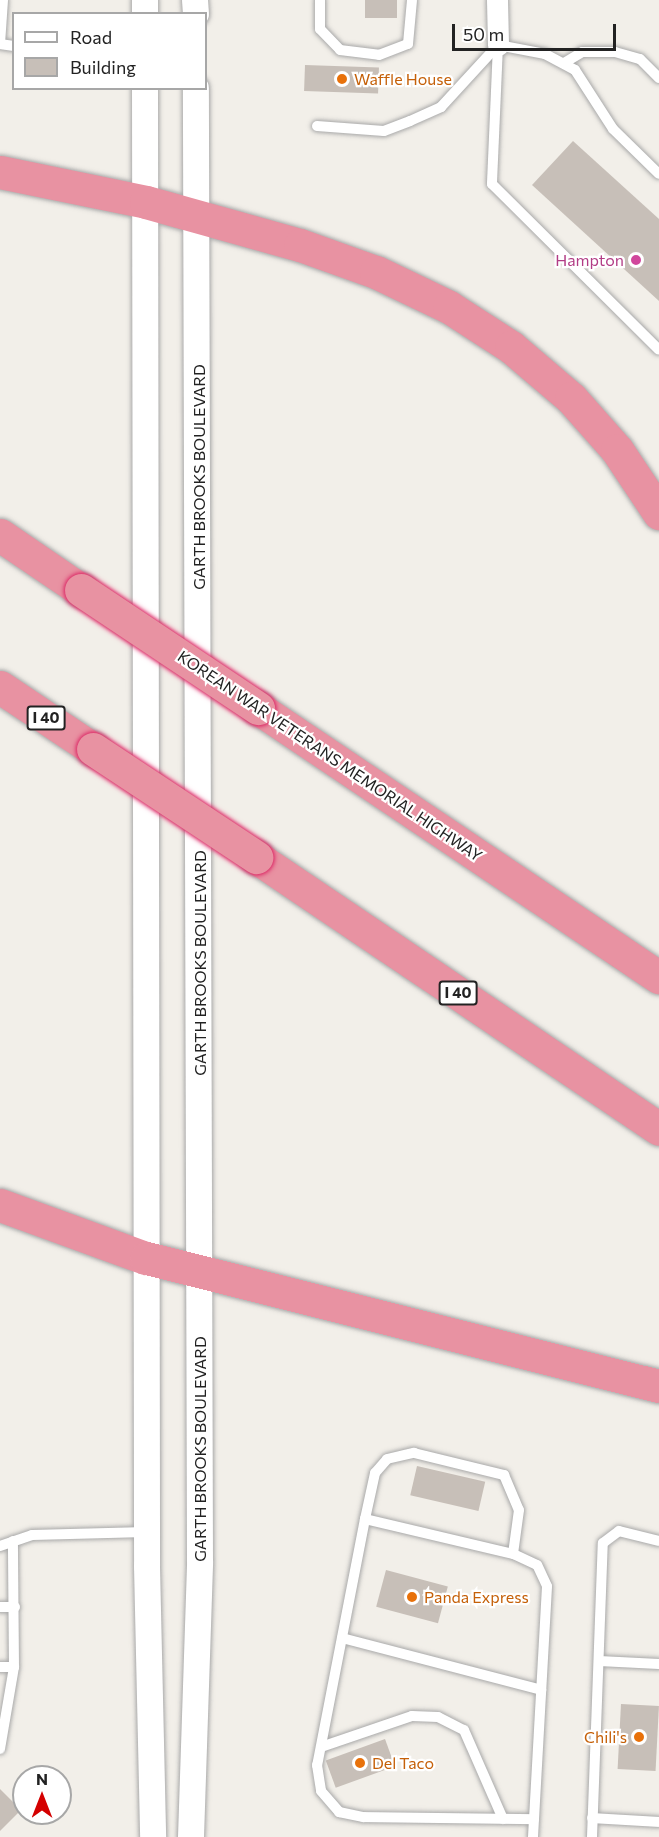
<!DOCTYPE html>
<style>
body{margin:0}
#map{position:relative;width:659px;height:1837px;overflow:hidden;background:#f2efe9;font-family:Commissioner,sans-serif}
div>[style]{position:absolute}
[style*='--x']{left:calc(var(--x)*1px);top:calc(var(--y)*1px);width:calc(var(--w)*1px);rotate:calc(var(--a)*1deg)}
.building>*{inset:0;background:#c7bfb8;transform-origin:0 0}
.roads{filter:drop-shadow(0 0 2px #a9a9a9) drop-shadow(0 0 2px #a9a9a9)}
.service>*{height:10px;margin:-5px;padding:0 5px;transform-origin:5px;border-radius:5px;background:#fff}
.minor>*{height:21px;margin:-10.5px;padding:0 10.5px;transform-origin:10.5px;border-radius:10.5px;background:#fff}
.tertiary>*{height:26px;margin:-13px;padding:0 13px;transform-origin:13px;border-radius:13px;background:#fff}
.motorway>*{height:33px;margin:-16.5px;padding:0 16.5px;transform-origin:16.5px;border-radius:16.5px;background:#e892a2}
.bridges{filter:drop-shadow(0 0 2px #dc2a67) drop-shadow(0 0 2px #dc2a67)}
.motorway-bridge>*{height:33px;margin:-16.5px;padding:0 16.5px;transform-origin:16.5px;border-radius:16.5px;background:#e892a2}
.dots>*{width:16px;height:16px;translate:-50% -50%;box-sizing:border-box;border:3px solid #fff;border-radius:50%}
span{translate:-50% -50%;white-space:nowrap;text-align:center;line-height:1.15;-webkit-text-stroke:4.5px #fff;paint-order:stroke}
.shield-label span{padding:2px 4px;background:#fff;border:2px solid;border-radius:4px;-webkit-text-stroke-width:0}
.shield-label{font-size:15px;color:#222;font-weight:700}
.food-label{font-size:16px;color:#c56008}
.left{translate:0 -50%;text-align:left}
.right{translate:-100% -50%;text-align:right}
.hotel-label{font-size:16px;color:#b23c85}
.street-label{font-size:16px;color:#222}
.legend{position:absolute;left:12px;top:12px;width:195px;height:78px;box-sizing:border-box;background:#fff;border:2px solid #a7a7a7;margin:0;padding:8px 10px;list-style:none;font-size:18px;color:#222}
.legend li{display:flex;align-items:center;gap:12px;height:30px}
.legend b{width:30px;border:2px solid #a7a7a7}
.north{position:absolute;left:12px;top:1765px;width:60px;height:60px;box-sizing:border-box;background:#fff;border:2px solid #a7a7a7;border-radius:50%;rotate:0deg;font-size:16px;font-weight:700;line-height:24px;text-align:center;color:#222}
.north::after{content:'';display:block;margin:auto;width:21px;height:27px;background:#d40000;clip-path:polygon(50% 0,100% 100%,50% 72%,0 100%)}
.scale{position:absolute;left:452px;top:24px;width:164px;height:27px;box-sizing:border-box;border:3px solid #222;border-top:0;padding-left:8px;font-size:18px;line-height:21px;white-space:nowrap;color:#222;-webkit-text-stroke:4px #fff;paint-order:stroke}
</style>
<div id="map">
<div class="building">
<div style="left:365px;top:0;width:32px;height:18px"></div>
<div style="left:305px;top:65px;width:74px;height:26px;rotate:2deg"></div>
<div style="clip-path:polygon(573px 141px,659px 219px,659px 301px,532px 185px)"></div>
<div style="left:417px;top:1466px;width:70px;height:30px;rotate:13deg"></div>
<div style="left:386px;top:1570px;width:64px;height:38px;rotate:15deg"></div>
<div style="left:621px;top:1704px;width:38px;height:65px;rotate:3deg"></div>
<div style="left:385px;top:1739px;width:29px;height:63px;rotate:70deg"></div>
<div style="clip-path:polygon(0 1789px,21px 1810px,0 1831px)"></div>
</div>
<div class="roads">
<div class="service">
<div style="--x:320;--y:0;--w:29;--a:90"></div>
<div style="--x:320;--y:29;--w:29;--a:46"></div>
<div style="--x:340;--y:50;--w:39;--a:7"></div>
<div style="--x:379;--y:55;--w:31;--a:-21"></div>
<div style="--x:408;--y:44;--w:44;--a:-84.8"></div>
<div style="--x:0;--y:44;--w:44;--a:-86.1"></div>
<div style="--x:0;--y:44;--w:14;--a:8"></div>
<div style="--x:498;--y:45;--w:139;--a:92.5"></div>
<div style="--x:492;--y:184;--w:235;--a:44.8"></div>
<div style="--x:498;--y:45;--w:48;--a:10.8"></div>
<div style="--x:545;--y:54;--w:34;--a:28"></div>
<div style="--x:575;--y:70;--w:70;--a:57.2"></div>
<div style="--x:613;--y:129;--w:64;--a:44.4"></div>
<div style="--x:564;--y:63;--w:21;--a:-31"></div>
<div style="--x:582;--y:52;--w:33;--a:0"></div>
<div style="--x:615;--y:52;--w:26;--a:16"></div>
<div style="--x:640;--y:59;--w:27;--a:45"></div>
<div style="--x:317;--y:126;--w:67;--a:4.3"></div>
<div style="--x:384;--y:131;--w:28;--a:-21"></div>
<div style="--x:410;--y:121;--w:34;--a:-24"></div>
<div style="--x:441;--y:107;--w:84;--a:-47.4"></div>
<div style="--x:365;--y:1519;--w:47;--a:-77.7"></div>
<div style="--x:375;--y:1473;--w:18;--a:-49"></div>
<div style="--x:387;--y:1459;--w:28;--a:-13"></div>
<div style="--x:414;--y:1453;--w:93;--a:13.7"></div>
<div style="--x:504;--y:1475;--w:38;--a:67"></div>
<div style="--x:519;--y:1510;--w:44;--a:97.8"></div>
<div style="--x:0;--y:1546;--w:34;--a:-19"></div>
<div style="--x:32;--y:1535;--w:114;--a:-1.5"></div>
<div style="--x:0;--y:1607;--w:15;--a:0"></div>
<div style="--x:342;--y:1638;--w:206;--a:14.6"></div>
<div style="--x:599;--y:1661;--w:60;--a:2.9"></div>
<div style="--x:0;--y:1667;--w:14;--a:0"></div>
<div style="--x:14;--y:1667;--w:126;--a:-90.5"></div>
<div style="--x:321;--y:1747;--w:96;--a:-18.8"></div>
<div style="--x:412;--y:1716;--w:26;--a:2"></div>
<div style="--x:438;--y:1717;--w:29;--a:27"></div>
<div style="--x:464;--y:1730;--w:97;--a:66.3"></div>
<div style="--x:0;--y:1749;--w:83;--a:-80.3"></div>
<div style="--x:592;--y:1818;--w:67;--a:3.4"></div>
<div style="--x:533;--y:1837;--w:251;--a:-86.8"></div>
<div style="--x:547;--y:1586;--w:23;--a:-115"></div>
<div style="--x:537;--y:1565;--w:26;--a:-155"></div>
<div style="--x:513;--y:1554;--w:152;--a:-166.7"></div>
<div style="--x:365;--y:1519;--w:251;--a:101"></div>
<div style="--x:317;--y:1765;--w:26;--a:81"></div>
<div style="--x:321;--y:1791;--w:28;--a:49"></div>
<div style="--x:339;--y:1812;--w:25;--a:12"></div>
<div style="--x:363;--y:1817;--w:171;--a:0.7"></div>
<div style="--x:592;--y:1837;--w:294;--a:-87.9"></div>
<div style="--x:603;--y:1543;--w:20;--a:-37"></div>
<div style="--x:619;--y:1531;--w:41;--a:14"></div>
</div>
<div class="minor">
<div style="--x:497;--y:0;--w:45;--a:88.7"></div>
</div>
<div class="tertiary">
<div style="--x:195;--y:0;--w:14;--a:86"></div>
<div style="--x:145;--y:14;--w:14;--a:-90"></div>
<div style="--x:145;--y:88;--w:1478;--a:89.92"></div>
<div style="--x:147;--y:1566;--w:271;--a:88.7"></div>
<div style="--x:191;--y:1837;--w:275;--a:-88.1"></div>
<div style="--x:200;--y:1562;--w:1474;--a:-90.16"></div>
</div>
<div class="motorway">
<div style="--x:0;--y:172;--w:149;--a:11.6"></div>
<div style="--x:146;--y:202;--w:160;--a:15.6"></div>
<div style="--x:300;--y:245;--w:81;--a:19.6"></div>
<div style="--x:376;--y:272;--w:81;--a:25.6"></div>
<div style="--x:449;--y:307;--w:74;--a:32.8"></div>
<div style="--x:511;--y:347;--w:79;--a:40.4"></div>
<div style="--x:571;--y:398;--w:69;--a:48.5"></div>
<div style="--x:617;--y:450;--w:76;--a:56.3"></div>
<div style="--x:0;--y:535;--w:98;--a:34.2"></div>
<div style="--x:0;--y:687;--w:112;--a:33.7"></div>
<div style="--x:258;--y:708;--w:483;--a:33.9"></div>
<div style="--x:256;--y:857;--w:486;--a:34"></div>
<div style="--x:0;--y:1205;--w:155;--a:20"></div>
<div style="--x:146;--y:1258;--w:529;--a:14.01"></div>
</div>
</div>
<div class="bridges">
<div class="motorway-bridge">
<div style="--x:81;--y:590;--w:213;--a:33.7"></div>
<div style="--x:93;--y:749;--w:196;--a:33.5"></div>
</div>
</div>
<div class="dots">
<div style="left:342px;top:79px;background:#e8710a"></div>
<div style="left:636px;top:260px;background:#d1479c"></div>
<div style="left:412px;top:1597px;background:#e8710a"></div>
<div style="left:639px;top:1737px;background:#e8710a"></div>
<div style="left:360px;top:1763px;background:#e8710a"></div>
</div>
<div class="shield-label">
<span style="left:46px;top:718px">I 40</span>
<span style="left:458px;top:993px">I 40</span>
</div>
<div class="food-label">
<span class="left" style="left:354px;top:79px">Waffle House</span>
<span class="left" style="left:424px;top:1597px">Panda Express</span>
<span class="right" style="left:627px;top:1737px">Chili's</span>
<span class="left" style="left:372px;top:1763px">Del Taco</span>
</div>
<div class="hotel-label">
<span class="right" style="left:624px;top:260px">Hampton</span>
</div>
<div class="street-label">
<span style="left:199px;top:477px;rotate:-90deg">GARTH BROOKS BOULEVARD</span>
<span style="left:330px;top:756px;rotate:34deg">KOREAN WAR VETERANS MEMORIAL HIGHWAY</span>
<span style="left:200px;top:963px;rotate:-90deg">GARTH BROOKS BOULEVARD</span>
<span style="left:200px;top:1449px;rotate:-90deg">GARTH BROOKS BOULEVARD</span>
</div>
<ul class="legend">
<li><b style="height:8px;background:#fff"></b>Road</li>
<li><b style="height:16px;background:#c7bfb8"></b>Building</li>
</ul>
<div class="north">N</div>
<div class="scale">50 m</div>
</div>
